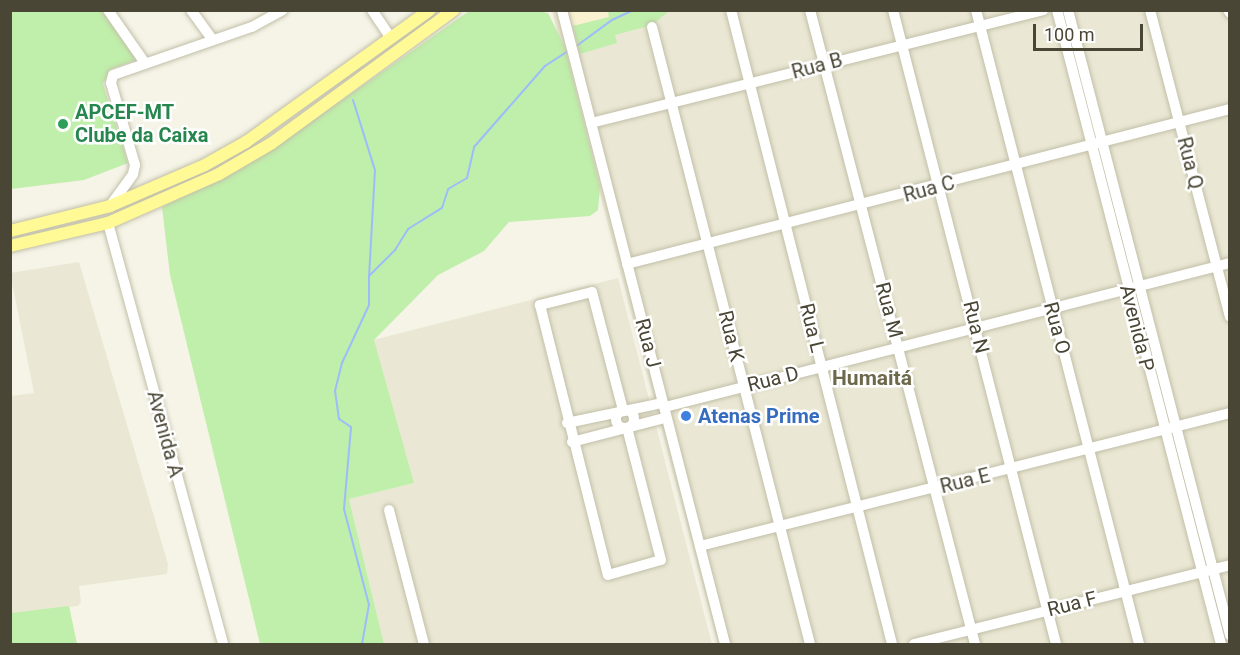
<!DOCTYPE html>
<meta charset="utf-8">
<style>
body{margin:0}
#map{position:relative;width:1240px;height:655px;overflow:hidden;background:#f5f4e7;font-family:Roboto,sans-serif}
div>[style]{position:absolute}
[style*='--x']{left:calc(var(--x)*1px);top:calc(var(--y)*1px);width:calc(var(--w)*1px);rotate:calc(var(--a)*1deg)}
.residential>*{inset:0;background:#eae8d4}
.commercial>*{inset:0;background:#f9f2d0}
.green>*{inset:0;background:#c0eeab}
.stream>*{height:2px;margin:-1px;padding:0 1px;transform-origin:1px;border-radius:1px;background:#9cbdf9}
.roads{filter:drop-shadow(0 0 2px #c2bfa8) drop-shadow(0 0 2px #c2bfa8)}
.minor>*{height:10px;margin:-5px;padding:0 5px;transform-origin:5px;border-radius:5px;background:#fff}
.minor>.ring{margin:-5px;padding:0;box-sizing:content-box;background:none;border:10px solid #fff;border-radius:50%}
.major>*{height:12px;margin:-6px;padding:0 6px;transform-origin:6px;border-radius:6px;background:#fffa96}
.dots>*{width:16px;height:16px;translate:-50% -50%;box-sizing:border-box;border:3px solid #fff;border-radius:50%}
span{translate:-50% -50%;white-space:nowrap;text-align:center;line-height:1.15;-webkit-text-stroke:5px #fff;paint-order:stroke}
.street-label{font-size:20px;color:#494635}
.leisure-label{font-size:20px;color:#27864d;font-weight:700}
.left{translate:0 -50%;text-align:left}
.shop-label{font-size:20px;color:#366cbe;font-weight:700}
.neighbourhood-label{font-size:21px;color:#6d684b;font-weight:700}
.frame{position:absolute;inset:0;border:12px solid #494635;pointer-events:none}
.scale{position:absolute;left:1033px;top:24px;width:110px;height:27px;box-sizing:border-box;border:3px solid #494635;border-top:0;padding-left:8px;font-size:18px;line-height:21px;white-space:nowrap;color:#494635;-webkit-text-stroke:4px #fff;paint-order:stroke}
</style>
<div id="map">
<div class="residential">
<div style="clip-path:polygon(552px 11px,1229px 11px,1229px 644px,718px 644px)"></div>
<div style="clip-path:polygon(79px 262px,168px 564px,167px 574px,79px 586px,81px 602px,78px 606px,11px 613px,11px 396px,34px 393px,10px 273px)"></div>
<div style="clip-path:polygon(618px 278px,712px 644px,384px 644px,349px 499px,414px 483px,373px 340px)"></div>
</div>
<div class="commercial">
<div style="clip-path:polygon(570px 11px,608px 11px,609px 17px,573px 26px)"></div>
</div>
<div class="green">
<div style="clip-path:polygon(533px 10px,548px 13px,565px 47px,600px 187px,598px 210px,590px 216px,509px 222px,484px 251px,438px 275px,374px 340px,414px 483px,349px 499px,384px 644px,260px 644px,170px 275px,162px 207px,268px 152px,469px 11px)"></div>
<div style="clip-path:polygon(10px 11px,102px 11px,137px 60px,111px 69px,103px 84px,128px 163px,84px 180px,11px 189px)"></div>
<div style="clip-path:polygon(608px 11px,669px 11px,652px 25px,615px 35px,617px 43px,580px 54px,573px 26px,609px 17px)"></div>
<div style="clip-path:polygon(69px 606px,77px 644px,11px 644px,11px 613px)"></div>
</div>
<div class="stream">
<div style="--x:575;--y:47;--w:46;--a:-36.1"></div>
<div style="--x:612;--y:20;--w:23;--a:-25"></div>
<div style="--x:353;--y:100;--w:73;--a:72.6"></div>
<div style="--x:375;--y:170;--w:106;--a:93.2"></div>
<div style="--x:362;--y:644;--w:40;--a:-80"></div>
<div style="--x:369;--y:605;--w:99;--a:-104.6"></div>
<div style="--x:344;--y:509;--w:82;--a:-85.1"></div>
<div style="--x:351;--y:427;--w:14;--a:-146"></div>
<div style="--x:339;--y:419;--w:28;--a:-98"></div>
<div style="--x:335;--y:391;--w:29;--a:-76"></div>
<div style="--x:342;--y:363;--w:64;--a:-65"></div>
<div style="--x:369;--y:305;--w:29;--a:-90"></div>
<div style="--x:369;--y:276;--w:37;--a:-45"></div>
<div style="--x:395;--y:250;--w:25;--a:-58"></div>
<div style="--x:408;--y:229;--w:40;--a:-32"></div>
<div style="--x:442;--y:208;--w:20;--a:-72"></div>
<div style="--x:448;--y:189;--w:22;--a:-30"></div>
<div style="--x:467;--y:178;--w:32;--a:-77"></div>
<div style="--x:474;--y:147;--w:108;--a:-48.8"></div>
<div style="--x:545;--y:66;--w:30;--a:-33"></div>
</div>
<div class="roads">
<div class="minor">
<div style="--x:108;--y:10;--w:65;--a:55.1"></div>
<div style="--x:191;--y:10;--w:36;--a:54"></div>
<div style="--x:372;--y:10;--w:34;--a:56"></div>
<div style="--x:562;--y:10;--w:655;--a:75.58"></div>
<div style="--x:731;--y:10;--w:654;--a:75.75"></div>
<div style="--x:810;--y:10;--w:655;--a:75.41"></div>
<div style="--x:893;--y:10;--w:655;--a:75.58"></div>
<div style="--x:976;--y:10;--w:655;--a:75.58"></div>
<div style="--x:1057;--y:10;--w:655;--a:75.5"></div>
<div style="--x:1068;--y:10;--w:646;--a:75.47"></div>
<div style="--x:1150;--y:10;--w:317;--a:75.4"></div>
<div style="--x:1228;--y:10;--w:4;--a:56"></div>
<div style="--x:652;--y:27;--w:637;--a:75.64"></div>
<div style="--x:591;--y:123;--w:466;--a:-14"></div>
<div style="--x:110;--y:206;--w:39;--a:-54"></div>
<div style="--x:133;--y:174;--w:9;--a:-77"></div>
<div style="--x:135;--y:165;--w:85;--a:-106.3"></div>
<div style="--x:111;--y:83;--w:8;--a:-76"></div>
<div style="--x:113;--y:75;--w:147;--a:-19.1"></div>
<div style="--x:252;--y:27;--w:35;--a:-29"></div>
<div style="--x:108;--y:223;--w:436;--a:74.7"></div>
<div style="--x:627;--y:264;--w:623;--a:-14.42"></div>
<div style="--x:665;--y:407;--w:583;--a:-14.3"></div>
<div class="ring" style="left:616px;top:410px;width:8px;height:8px"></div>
<div style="--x:623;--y:410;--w:122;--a:-104.7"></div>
<div style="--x:592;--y:292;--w:54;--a:166"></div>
<div style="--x:540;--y:305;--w:278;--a:75.9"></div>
<div style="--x:608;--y:575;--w:55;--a:-15.8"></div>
<div style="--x:661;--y:560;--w:136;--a:-104.4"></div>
<div style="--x:567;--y:423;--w:92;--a:-11.9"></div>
<div style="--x:572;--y:442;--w:92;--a:-14.5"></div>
<div style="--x:389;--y:510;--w:138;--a:75.4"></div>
<div style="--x:700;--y:546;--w:546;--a:-14.09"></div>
<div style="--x:914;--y:644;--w:326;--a:-14"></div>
</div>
<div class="major">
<div style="--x:10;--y:231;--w:103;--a:-14"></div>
<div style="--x:110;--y:206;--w:103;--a:-23.3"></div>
<div style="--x:205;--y:165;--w:47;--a:-29.3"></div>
<div style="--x:246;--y:142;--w:226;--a:-35.7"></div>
<div style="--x:10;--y:246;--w:101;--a:-13.2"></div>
<div style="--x:108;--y:223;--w:121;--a:-23.8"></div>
<div style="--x:219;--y:174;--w:61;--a:-30.3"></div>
<div style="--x:272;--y:143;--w:225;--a:-36.2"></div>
</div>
</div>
<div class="dots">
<div style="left:63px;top:124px;background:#2e9e5b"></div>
<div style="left:686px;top:416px;background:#3f7fe0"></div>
</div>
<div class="street-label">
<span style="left:817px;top:66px;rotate:-15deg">Rua B</span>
<span style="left:1190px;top:163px;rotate:76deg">Rua Q</span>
<span style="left:929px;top:189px;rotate:-15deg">Rua C</span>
<span style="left:889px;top:310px;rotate:75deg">Rua M</span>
<span style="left:976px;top:327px;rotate:76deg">Rua N</span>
<span style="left:812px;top:328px;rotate:76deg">Rua L</span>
<span style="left:1057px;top:328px;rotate:75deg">Rua O</span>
<span style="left:1137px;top:328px;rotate:76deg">Avenida P</span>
<span style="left:731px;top:336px;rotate:76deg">Rua K</span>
<span style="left:648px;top:343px;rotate:75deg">Rua J</span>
<span style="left:773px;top:379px;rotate:-14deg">Rua D</span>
<span style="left:165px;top:434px;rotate:75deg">Avenida A</span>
<span style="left:965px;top:481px;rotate:-14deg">Rua E</span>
<span style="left:1072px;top:604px;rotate:-14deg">Rua F</span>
</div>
<div class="leisure-label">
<span class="left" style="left:75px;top:124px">APCEF-MT<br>Clube da Caixa</span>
</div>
<div class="shop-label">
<span class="left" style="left:698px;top:416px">Atenas Prime</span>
</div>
<div class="neighbourhood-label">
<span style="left:872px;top:378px">Humaitá</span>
</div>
<div class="frame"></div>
<div class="scale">100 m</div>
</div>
